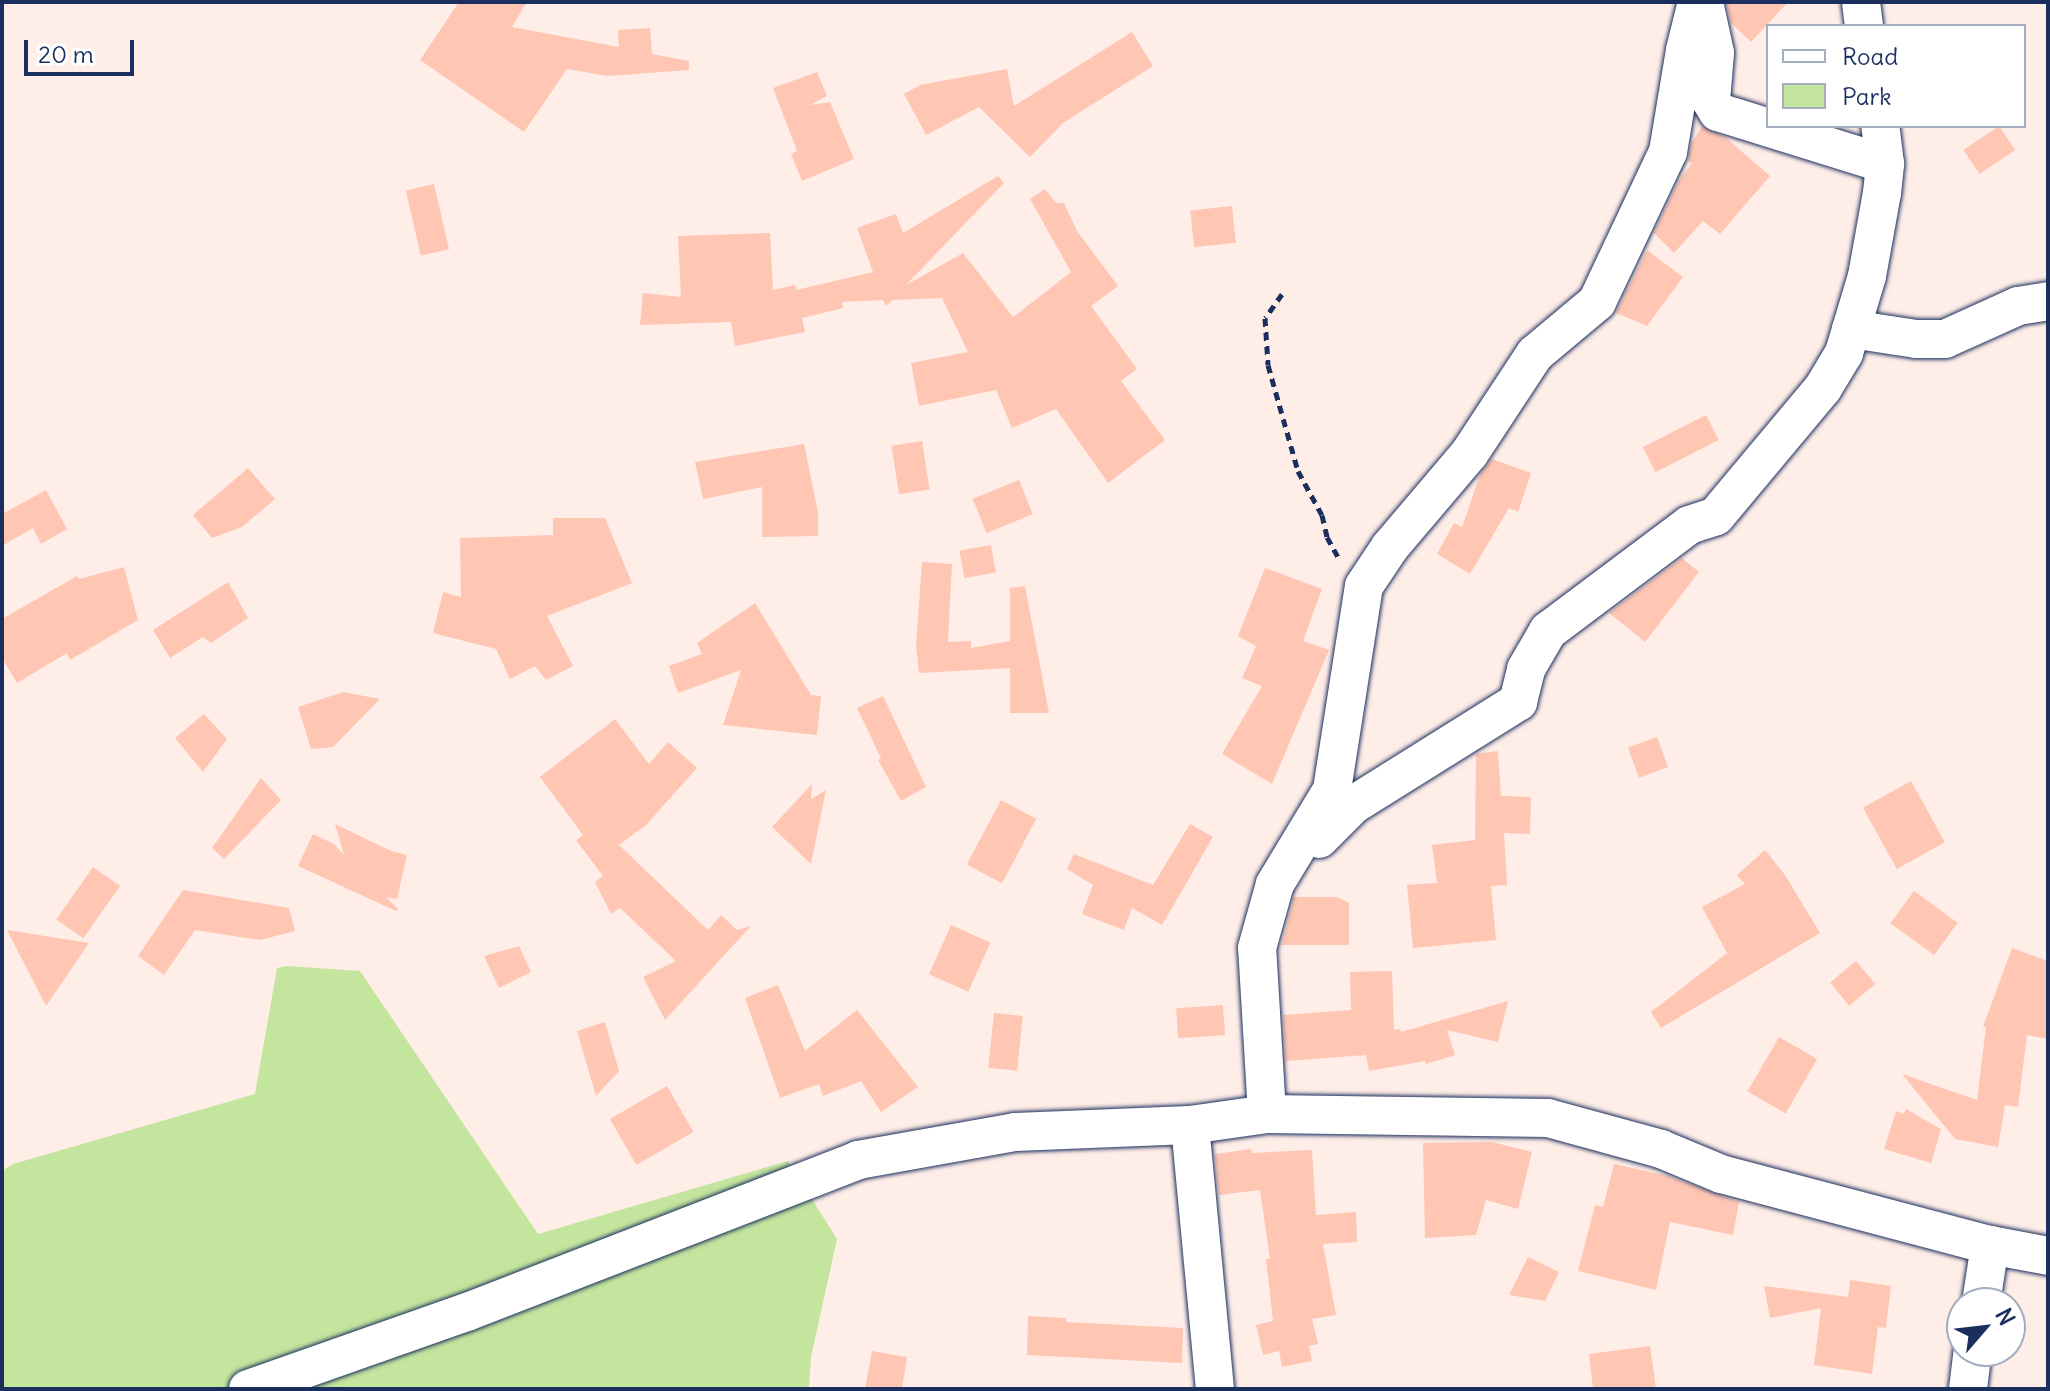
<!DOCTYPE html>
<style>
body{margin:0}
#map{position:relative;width:2050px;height:1391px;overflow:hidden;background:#ffeee8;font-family:Delius,sans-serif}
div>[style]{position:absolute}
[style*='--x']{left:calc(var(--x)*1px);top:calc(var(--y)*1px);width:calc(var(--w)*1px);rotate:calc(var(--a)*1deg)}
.green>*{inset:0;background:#c4e59e}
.building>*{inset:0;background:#ffc6b4;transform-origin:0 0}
.path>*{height:5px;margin-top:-2.5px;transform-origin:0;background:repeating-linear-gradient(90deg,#1b2f5e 0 8px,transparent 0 14px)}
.roads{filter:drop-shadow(0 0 2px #1b2f5e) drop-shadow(0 0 2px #1b2f5e)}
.minor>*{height:38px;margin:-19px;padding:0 19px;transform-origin:19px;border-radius:19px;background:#fff}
span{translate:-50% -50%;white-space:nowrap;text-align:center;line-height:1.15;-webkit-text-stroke:8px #fff;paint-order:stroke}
.frame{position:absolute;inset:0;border:4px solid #1b2f5e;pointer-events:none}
.legend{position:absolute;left:1766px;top:24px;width:260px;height:104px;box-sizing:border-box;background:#fff;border:2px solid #a4acbf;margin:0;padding:10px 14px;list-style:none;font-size:24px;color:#1b2f5e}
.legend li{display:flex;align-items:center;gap:16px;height:40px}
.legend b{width:40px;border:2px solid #a4acbf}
.north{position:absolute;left:1946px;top:1287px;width:80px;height:80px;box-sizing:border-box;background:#fff;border:2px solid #a4acbf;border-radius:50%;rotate:62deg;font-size:22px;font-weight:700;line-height:32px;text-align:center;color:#1b2f5e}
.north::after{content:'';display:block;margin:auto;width:28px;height:36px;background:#1b2f5e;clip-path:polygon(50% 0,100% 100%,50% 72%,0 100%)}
.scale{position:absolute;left:24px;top:40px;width:110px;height:36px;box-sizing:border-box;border:4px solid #1b2f5e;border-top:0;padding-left:10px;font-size:24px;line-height:28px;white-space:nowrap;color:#1b2f5e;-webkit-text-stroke:6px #fff;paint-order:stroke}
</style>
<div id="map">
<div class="green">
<div style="clip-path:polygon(287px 966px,360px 971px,538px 1234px,788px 1161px,837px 1239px,811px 1357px,809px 1389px,2px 1389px,2px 1171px,13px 1164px,255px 1094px,277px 968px)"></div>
</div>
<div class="building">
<div style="clip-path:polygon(459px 2px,527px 2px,512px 27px,619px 47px,618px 30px,650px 28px,652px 54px,689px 61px,689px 70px,607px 76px,567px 69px,524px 132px,420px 60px)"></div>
<div style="clip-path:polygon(1726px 2px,1788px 2px,1751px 42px,1731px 23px)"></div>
<div style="clip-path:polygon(1132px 32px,1153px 66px,1063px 123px,1030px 157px,979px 107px,926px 135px,904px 94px,920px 85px,1007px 69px,1014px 106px)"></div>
<div style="clip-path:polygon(817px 72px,827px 96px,810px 105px,830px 102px,854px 159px,802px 181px,791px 154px,797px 151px,773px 88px)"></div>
<div style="clip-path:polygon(1702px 126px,1725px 137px,1770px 176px,1720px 234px,1703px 221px,1674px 253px,1654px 233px,1678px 182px,1692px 163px,1688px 161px,1692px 143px)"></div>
<div style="left:1999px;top:126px;width:29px;height:43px;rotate:56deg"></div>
<div style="clip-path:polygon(998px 176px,1004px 183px,906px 285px,963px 253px,1013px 317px,1071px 272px,1030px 199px,1045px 189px,1056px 203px,1064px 203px,1077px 231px,1118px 286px,1091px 306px,1137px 369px,1121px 381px,1165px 440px,1108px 483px,1056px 409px,1012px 428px,996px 390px,919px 406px,911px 363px,968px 352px,942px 298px,892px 300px,886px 306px,883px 300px,842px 302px,843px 308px,802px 318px,805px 332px,735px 346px,731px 322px,640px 325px,643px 293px,681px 297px,678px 236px,770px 233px,773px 290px,795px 285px,796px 290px,873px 272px,857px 228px,896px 214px,903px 233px)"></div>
<div style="left:434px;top:184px;width:67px;height:29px;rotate:77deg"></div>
<div style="left:1232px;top:206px;width:37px;height:42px;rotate:84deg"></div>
<div style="clip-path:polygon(1647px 250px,1683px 277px,1647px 326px,1616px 313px)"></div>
<div style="left:1706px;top:415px;width:28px;height:71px;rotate:63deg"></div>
<div style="left:922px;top:441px;width:49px;height:31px;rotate:81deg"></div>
<div style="clip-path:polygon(804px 444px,818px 512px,818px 536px,762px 537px,762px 487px,703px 499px,695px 462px)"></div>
<div style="clip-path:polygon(1492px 459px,1531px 473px,1518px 512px,1509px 508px,1470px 574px,1437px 554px,1454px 523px,1462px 527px,1480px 475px)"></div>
<div style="clip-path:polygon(248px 468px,275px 499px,242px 527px,212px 538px,193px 515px)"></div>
<div style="left:1019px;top:480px;width:37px;height:50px;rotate:68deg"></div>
<div style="clip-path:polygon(46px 490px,67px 529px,41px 544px,33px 528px,2px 546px,2px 514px)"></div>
<div style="clip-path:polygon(553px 518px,605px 518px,632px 583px,547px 616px,573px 666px,546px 680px,535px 666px,510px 679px,496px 649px,433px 633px,443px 592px,461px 597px,460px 538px,553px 535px)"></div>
<div style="left:991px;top:545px;width:28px;height:32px;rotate:80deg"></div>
<div style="clip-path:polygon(1682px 558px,1699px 572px,1645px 642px,1609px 613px)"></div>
<div style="clip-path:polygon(922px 562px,952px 564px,948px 642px,971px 641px,971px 648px,1010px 641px,1010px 588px,1025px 586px,1049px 713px,1010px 713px,1010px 668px,919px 673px,916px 645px)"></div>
<div style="clip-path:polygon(124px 567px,138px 620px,70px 660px,67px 653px,17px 683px,2px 658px,2px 619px,77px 576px,79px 579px)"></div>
<div style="clip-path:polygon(1265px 568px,1322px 589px,1303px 641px,1329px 650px,1272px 784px,1222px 754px,1262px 686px,1242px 678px,1256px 646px,1238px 636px)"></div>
<div style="clip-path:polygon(228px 582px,248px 618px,211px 643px,203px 637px,170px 658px,153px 630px)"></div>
<div style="clip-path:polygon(755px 603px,811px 695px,821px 696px,817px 735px,723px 725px,741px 670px,678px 693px,669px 666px,702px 654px,697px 643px)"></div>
<div style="clip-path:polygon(343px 692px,380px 699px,333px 747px,311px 749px,298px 707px)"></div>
<div style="clip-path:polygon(883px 696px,926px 787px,901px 801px,878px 760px,881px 758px,857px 708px)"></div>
<div style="clip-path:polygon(204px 714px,227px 739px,203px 772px,175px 738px)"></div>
<div style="clip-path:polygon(615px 719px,649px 764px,668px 742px,697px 768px,646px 825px,619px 845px,708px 930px,721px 915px,737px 930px,751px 926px,665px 1020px,643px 977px,676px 961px,620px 908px,611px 914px,595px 882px,603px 876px,576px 840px,583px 835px,540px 777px)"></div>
<div style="left:1657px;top:737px;width:32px;height:31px;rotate:70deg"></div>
<div style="clip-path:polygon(1498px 751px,1501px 796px,1531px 797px,1530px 834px,1504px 833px,1507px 885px,1491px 886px,1496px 940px,1413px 948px,1407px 885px,1437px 883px,1432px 845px,1475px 840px,1476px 754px)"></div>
<div style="clip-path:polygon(261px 778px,281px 800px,224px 859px,212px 848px)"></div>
<div style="left:1911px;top:781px;width:70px;height:55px;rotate:61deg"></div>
<div style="clip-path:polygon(812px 784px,811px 799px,826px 790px,811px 864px,772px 827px)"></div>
<div style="left:1001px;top:800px;width:40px;height:73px;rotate:28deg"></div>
<div style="clip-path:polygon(335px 824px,391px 851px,407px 855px,397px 899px,386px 897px,398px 909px,396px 911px,298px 866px,313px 834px,334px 844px,344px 855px)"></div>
<div style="clip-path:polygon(1190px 824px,1213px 837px,1162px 925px,1132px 908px,1124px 930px,1082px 914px,1093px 885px,1067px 869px,1074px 854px,1153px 885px)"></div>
<div style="clip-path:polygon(1765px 850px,1785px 875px,1820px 933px,1661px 1028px,1651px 1012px,1727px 953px,1702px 907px,1745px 884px,1737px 875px)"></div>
<div style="left:93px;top:867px;width:33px;height:64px;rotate:35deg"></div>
<div style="clip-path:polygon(183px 890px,289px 908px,295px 931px,260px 940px,195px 930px,164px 975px,138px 956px)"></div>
<div style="left:1914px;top:891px;width:54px;height:40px;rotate:36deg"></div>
<div style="clip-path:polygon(1294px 897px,1337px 897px,1349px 903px,1349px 945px,1282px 945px)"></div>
<div style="left:951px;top:925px;width:43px;height:54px;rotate:24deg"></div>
<div style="clip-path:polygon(7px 930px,89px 943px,46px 1006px)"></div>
<div style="clip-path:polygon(519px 946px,531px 972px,499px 988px,484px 956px)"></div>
<div style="clip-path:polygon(2012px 948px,2048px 961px,2048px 1039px,2027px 1035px,2018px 1107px,2005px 1105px,1998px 1147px,1955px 1139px,1902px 1074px,1977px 1100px,1986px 1027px,1983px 1027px)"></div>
<div style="left:1856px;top:961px;width:30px;height:34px;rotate:50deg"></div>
<div style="clip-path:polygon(1392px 971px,1394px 1030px,1400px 1029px,1401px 1032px,1508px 1001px,1498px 1042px,1447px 1030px,1455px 1055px,1426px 1064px,1425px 1061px,1369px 1071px,1366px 1055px,1286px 1061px,1283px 1015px,1351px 1010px,1350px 972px)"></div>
<div style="clip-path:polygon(778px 985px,805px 1051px,857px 1010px,918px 1087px,881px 1112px,861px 1081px,823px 1096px,819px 1084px,780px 1098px,745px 998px)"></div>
<div style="left:1223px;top:1005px;width:30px;height:47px;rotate:86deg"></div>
<div style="left:994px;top:1013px;width:29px;height:55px;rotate:6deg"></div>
<div style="clip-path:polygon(605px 1022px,619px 1071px,596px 1096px,577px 1031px)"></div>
<div style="left:1779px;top:1037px;width:44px;height:63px;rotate:30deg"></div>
<div style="left:667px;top:1086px;width:53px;height:66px;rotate:60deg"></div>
<div style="clip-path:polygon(1906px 1109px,1941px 1129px,1931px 1163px,1884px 1149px,1896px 1111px,1904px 1114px)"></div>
<div style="clip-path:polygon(1492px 1142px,1532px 1152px,1518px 1209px,1486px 1200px,1476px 1235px,1425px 1238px,1423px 1143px)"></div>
<div style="clip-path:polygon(1251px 1149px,1252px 1153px,1312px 1150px,1316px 1215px,1356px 1212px,1357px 1242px,1323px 1244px,1336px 1315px,1312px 1319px,1318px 1344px,1309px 1346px,1312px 1361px,1282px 1367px,1279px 1351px,1263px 1355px,1256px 1325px,1273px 1321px,1266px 1259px,1270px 1259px,1260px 1190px,1219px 1195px,1215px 1154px)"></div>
<div style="clip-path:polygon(1614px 1164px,1668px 1176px,1739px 1202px,1733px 1235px,1670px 1222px,1656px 1290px,1578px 1271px,1595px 1205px,1603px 1207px)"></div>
<div style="clip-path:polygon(1528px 1257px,1559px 1272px,1545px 1301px,1509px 1295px)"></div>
<div style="clip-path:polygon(1850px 1280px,1891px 1286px,1886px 1328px,1878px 1327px,1872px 1374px,1814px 1365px,1821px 1308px,1770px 1318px,1764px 1286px,1848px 1297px)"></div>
<div style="clip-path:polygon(1028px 1316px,1066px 1318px,1066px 1322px,1183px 1328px,1182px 1363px,1027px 1355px)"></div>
<div style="clip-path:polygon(1650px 1346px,1656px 1389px,1593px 1389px,1589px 1354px)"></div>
<div style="clip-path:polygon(872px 1351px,907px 1357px,902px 1389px,865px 1389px)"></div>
</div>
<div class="path">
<div style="--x:1282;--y:294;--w:29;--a:125"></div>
<div style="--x:1265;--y:318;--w:47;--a:86.3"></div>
<div style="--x:1268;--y:365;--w:110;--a:74.2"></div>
<div style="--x:1298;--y:471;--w:50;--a:61.4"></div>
<div style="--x:1322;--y:515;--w:23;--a:77"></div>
<div style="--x:1327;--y:537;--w:25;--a:61"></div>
</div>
<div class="roads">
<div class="minor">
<div style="--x:1704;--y:2;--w:52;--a:77.8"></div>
<div style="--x:1715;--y:53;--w:48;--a:94.8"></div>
<div style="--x:1711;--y:101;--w:13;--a:58"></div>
<div style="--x:1718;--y:112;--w:175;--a:17.3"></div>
<div style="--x:1861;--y:2;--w:24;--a:83"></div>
<div style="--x:1851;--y:329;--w:66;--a:8.7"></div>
<div style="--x:1916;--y:339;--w:29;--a:0"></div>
<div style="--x:1945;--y:339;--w:80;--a:-24.3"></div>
<div style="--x:2018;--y:306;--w:30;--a:-9"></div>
<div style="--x:1319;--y:839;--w:48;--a:-45"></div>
<div style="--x:1353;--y:805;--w:195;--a:-32"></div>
<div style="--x:1518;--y:702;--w:34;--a:-76"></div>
<div style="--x:1526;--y:669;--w:44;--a:-59.9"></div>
<div style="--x:1548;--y:631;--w:176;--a:-36.9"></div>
<div style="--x:1689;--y:525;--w:28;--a:-18"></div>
<div style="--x:1716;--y:516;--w:167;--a:-50.1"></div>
<div style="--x:1823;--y:388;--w:41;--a:-59"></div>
<div style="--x:1844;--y:353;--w:80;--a:-73.4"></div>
<div style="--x:1867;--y:276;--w:84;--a:-79.8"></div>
<div style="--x:1882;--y:193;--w:29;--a:-84"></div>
<div style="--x:1885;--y:164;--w:38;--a:-97"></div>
<div style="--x:1267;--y:1114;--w:166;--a:-93.4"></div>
<div style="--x:1257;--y:948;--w:66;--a:-74.3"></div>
<div style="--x:1275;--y:884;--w:110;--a:-58.8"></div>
<div style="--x:1332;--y:790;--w:206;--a:-81.1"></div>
<div style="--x:1364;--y:586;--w:47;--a:-56.3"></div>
<div style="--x:1390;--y:547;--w:122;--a:-49.7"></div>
<div style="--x:1469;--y:454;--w:120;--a:-56.6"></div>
<div style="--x:1535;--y:354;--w:81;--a:-40"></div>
<div style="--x:1597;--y:302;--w:166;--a:-64.7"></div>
<div style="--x:1668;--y:152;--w:103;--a:-80.5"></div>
<div style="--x:1685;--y:50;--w:49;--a:-76"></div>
<div style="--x:1190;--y:1125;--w:265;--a:84.6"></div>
<div style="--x:1981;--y:1303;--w:59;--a:-81.2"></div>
<div style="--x:248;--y:1389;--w:232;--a:-19.4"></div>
<div style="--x:467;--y:1312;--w:420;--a:-21.2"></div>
<div style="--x:858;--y:1160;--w:159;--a:-10.1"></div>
<div style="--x:1015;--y:1132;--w:175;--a:-2.3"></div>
<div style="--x:1190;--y:1125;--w:78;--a:-8.1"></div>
<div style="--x:1267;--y:1114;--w:281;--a:0.8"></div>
<div style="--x:1548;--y:1118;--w:117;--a:15.3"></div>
<div style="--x:1661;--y:1149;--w:65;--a:22.6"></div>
<div style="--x:1721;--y:1174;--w:278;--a:14.8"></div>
<div style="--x:1990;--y:1245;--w:59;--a:10.7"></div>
<div style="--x:1968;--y:1389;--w:38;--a:-83"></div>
</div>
</div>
<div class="frame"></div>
<ul class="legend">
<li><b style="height:10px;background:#fff"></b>Road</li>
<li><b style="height:22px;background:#c4e59e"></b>Park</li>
</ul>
<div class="north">N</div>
<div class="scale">20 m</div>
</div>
